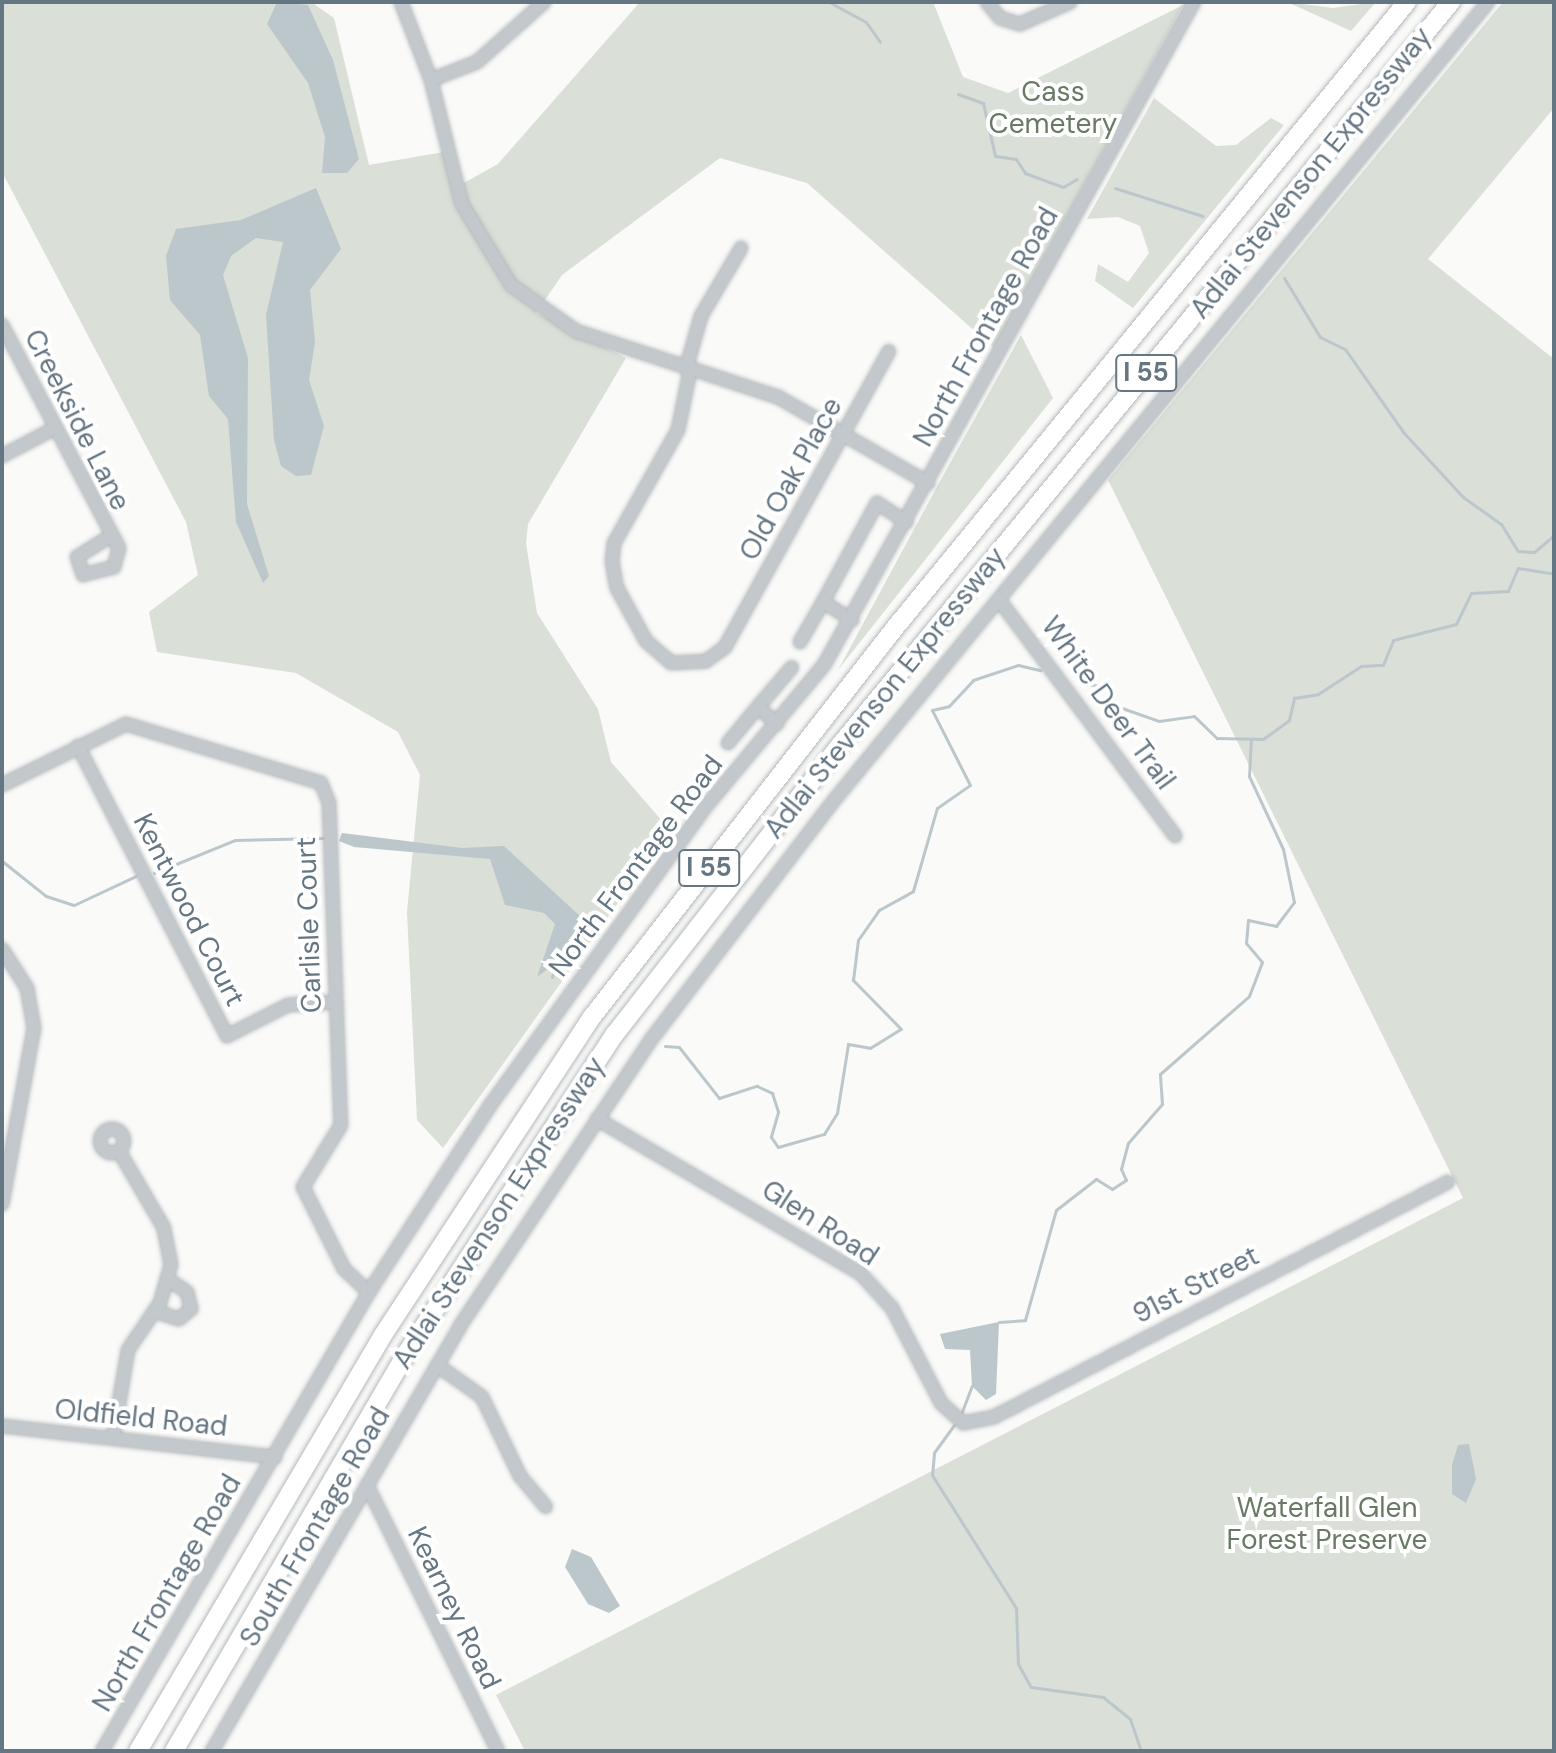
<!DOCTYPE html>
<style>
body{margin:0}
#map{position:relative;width:1556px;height:1753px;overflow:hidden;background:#fafaf8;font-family:"DM Sans",sans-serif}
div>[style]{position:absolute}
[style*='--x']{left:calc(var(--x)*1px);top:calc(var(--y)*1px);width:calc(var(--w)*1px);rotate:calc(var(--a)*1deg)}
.green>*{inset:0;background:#dadfd7}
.water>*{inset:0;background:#bbc7cb}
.stream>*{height:3px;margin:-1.5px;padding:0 1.5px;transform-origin:1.5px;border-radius:1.5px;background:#bbc7cb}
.roads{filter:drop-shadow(0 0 2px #b4b9bd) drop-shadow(0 0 2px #b4b9bd)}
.minor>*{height:12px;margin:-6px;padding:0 6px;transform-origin:6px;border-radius:6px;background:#c3c8cc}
.minor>.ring{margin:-6px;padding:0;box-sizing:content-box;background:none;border:12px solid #c3c8cc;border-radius:50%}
.highway>*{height:18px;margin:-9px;padding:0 9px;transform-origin:9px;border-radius:9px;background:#fff}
span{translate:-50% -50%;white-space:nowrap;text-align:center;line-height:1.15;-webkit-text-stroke:8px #fff;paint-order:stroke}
.shield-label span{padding:2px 6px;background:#fff;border:2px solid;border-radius:6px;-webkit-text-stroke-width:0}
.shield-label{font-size:26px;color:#657683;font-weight:700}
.park-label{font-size:28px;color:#687a64}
.street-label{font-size:28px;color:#657683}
.frame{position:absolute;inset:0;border:4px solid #657683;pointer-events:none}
</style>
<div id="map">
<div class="green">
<div style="clip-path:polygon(2px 2px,311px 2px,334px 18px,369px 165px,455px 150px,462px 184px,498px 164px,640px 2px,933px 2px,963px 77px,1008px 93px,1183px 5px,994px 348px,807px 183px,720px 158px,562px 275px,536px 313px,626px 358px,528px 524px,526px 543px,537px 613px,598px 709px,611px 762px,670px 830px,443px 1148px,417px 1120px,407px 912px,420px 775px,398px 732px,296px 673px,157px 652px,149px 612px,198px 575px,186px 522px,2px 172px)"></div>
<div style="clip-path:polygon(1287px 2px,1333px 8px,1376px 2px,1351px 31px)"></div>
<div style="clip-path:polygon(1503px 2px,1554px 2px,1554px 108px,1428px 259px,1554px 359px,1554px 1751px,525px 1751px,496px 1695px,1463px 1198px,1108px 480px)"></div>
<div style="clip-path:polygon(1154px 98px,1216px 146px,1236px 145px,1271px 118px,1284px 125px,1133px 308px,1095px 281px,1098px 264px,1128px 282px,1149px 253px,1140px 226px,1118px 217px,1087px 219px)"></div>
<div style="clip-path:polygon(1021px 335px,1053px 398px,838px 670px,939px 483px)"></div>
</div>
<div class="water">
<div style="clip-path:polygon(277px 2px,308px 5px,333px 60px,359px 159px,347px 173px,322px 173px,325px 137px,308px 83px,267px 24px)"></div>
<div style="clip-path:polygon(316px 188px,341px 249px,310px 290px,315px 342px,309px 380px,324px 426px,311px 475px,296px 476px,281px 466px,274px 440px,266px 315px,283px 242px,256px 238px,231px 256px,223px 275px,248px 358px,247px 504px,269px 576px,263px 583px,236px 522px,228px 419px,209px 396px,200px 335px,170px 300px,166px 256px,176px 229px,241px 220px)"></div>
<div style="clip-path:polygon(342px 833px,462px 848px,504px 846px,581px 917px,579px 930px,561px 959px,537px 977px,555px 924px,544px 913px,505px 905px,490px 859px,354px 847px,339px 841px)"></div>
<div style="clip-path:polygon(999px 1322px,996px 1394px,986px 1400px,972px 1386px,970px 1350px,945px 1349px,940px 1334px)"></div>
<div style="clip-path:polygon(1469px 1444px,1476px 1479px,1466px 1503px,1452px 1494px,1452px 1465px,1458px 1445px)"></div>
<div style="clip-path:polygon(572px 1549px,591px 1557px,620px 1606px,609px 1613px,588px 1604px,565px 1567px)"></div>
</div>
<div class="stream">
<div style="--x:829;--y:2;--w:42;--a:28.4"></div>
<div style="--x:866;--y:22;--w:24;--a:55"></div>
<div style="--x:958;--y:94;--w:27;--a:20"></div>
<div style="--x:983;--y:103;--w:54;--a:77.2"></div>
<div style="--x:995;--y:156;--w:21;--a:8"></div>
<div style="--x:1016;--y:159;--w:17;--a:57"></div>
<div style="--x:1025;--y:173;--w:40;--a:20.2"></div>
<div style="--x:1063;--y:187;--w:16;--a:-30"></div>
<div style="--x:1115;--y:188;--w:92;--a:17.7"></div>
<div style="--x:1284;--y:278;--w:69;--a:58.6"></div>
<div style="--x:1320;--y:337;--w:28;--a:26"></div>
<div style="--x:1345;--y:349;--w:103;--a:54.9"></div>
<div style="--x:1404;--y:433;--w:87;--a:47.3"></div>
<div style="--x:1463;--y:497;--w:47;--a:35.4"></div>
<div style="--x:1501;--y:524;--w:32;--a:58"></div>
<div style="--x:1518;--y:551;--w:16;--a:4"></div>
<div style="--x:1534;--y:552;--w:26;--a:-40"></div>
<div style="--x:1081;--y:683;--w:24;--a:9"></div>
<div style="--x:1105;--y:687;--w:24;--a:55"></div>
<div style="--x:1119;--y:707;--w:42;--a:19.3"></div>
<div style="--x:1159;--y:721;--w:35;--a:-8"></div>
<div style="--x:1194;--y:716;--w:32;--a:44"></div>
<div style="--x:1217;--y:738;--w:46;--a:1.2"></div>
<div style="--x:1263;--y:739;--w:32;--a:-36"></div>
<div style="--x:1289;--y:720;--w:23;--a:-77"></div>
<div style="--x:1294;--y:698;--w:24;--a:-9"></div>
<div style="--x:1318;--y:694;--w:51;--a:-33.1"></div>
<div style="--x:1361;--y:666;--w:22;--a:-3"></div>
<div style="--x:1383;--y:665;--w:27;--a:-68"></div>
<div style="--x:1393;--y:640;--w:65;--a:-14.3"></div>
<div style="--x:1456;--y:624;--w:34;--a:-64"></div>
<div style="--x:1471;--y:593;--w:37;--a:-3"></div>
<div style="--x:1508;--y:591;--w:25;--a:-67"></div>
<div style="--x:1518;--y:568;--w:36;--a:9"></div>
<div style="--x:2;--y:861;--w:56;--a:38.5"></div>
<div style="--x:46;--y:896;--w:29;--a:18"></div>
<div style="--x:74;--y:905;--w:68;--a:-25.1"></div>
<div style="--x:154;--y:873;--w:87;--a:-22.2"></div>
<div style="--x:235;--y:840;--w:88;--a:-1.3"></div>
<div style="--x:552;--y:977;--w:19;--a:-74"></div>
<div style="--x:665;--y:1046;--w:14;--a:4"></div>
<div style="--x:679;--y:1047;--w:65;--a:51.9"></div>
<div style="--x:719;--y:1098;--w:40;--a:-18"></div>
<div style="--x:757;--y:1086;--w:17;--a:25"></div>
<div style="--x:772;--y:1093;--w:20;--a:72"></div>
<div style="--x:778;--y:1112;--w:26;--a:106"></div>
<div style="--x:771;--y:1137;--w:12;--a:55"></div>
<div style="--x:778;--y:1147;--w:48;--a:-15.8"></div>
<div style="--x:824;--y:1134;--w:25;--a:-58"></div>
<div style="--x:837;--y:1113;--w:70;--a:-80.9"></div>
<div style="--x:848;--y:1044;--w:22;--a:10"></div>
<div style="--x:870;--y:1048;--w:36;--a:-32"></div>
<div style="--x:901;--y:1029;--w:69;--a:-134.4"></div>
<div style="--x:853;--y:980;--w:40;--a:-82.9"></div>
<div style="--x:858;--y:940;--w:37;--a:-55"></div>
<div style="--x:879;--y:910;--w:39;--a:-29"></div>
<div style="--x:913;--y:891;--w:86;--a:-73.9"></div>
<div style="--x:937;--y:808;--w:40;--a:-34.9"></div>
<div style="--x:970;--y:785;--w:84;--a:-116.9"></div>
<div style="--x:932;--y:710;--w:17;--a:-13"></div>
<div style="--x:949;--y:706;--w:35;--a:-47"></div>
<div style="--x:973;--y:680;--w:47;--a:-18.4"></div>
<div style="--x:1018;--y:665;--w:23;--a:13"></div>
<div style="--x:999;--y:1322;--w:26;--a:-4"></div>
<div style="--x:1025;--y:1320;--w:114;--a:-74.3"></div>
<div style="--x:1056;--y:1210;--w:51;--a:-37.8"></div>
<div style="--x:1096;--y:1179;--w:19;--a:32"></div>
<div style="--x:1112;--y:1189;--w:17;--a:-33"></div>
<div style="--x:1126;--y:1180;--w:12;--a:-114"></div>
<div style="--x:1121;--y:1169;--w:27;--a:-75"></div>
<div style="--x:1128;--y:1143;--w:52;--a:-48.9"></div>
<div style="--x:1162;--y:1104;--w:30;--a:-94"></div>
<div style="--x:1160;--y:1074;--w:118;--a:-41.2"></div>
<div style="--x:1249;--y:996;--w:36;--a:-69"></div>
<div style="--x:1262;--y:962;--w:25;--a:-130"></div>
<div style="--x:1246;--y:943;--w:23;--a:-85"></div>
<div style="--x:1248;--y:920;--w:29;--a:12"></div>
<div style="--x:1276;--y:926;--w:30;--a:-53"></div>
<div style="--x:1294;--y:902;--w:54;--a:-101.7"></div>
<div style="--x:1283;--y:849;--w:81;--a:-115"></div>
<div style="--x:1249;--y:776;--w:35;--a:-87"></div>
<div style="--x:961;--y:1414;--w:30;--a:-69"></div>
<div style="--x:954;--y:1425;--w:34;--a:126"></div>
<div style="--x:934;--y:1453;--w:22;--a:95"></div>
<div style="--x:932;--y:1475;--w:157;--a:57.7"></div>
<div style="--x:1016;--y:1608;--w:56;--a:88"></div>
<div style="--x:1018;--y:1664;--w:26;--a:61"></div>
<div style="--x:1031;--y:1687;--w:73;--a:7.9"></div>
<div style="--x:1103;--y:1697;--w:35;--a:39"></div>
<div style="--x:1130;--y:1719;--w:34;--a:71"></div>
</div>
<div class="roads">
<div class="minor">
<div style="--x:401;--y:2;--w:84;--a:69"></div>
<div style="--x:431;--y:80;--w:128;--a:76"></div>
<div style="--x:462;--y:204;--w:95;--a:58.8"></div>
<div style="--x:511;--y:285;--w:80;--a:35.3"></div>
<div style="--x:576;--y:331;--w:213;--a:18.1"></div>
<div style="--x:778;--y:397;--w:173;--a:29.8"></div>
<div style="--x:987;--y:2;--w:21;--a:51"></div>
<div style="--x:1000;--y:18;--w:21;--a:17"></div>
<div style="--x:1020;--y:24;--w:55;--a:-23.7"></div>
<div style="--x:431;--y:80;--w:49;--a:-21.4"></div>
<div style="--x:477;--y:62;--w:90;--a:-41.8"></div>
<div style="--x:2;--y:325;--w:252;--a:62.3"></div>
<div style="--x:119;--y:548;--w:20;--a:105"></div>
<div style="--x:114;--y:567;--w:32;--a:166"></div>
<div style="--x:83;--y:575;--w:19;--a:-108"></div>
<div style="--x:77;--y:557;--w:39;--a:-32"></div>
<div style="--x:686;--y:369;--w:55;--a:-74.2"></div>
<div style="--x:701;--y:316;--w:79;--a:-59.5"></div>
<div style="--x:690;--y:371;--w:60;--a:101.5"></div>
<div style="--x:678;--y:430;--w:130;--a:119.5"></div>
<div style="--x:614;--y:543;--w:18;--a:96"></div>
<div style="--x:612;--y:561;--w:27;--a:80"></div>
<div style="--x:617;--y:588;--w:60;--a:61.3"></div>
<div style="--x:646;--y:641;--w:33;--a:41"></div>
<div style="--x:671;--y:663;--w:35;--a:-3"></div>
<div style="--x:706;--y:661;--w:24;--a:-36"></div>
<div style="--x:725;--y:647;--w:338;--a:-61"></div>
<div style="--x:2;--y:456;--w:60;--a:-27.8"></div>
<div style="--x:1000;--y:601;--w:293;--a:53.3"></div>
<div style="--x:852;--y:620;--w:34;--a:-148"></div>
<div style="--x:823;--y:602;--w:113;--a:-61.4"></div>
<div style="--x:877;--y:503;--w:35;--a:33"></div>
<div style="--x:800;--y:642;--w:46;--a:-60.1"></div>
<div style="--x:777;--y:724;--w:25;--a:-138"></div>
<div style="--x:758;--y:707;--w:52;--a:-49.6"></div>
<div style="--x:728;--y:743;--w:47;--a:-50.2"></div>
<div style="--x:78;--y:746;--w:326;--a:62.8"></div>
<div style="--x:227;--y:1036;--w:68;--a:-26.9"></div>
<div style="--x:288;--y:1005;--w:47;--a:-3.7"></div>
<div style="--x:2;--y:785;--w:138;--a:-26.2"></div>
<div style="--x:126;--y:724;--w:204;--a:16.8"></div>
<div style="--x:321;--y:783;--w:22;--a:68"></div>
<div style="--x:329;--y:803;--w:322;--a:87.9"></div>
<div style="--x:341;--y:1125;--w:73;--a:121.5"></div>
<div style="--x:303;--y:1187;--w:92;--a:63.4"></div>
<div style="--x:344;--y:1269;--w:34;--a:43"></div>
<div style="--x:2;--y:949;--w:46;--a:57.3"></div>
<div style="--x:27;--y:988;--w:41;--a:80.1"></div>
<div style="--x:34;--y:1028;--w:179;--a:100.3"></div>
<div style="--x:597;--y:1119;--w:305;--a:30.4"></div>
<div style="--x:860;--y:1273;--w:47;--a:47.6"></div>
<div style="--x:892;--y:1308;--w:107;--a:62.7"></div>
<div style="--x:941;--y:1403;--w:30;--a:42"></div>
<div style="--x:963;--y:1423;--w:32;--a:-11"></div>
<div style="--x:994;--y:1417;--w:511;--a:-27.37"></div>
<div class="ring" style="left:100px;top:1129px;width:12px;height:12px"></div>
<div style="--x:154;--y:1311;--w:26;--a:18"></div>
<div style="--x:179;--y:1319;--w:16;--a:-40"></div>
<div style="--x:191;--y:1309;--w:17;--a:-103"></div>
<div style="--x:187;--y:1292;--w:22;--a:-146"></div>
<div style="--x:437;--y:1365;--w:55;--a:35.4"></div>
<div style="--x:482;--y:1397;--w:88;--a:64.3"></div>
<div style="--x:520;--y:1476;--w:40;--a:50"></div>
<div style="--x:2;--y:1426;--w:275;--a:6.5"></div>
<div style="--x:113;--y:1438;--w:89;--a:-80.3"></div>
<div style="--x:128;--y:1350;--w:57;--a:-55.8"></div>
<div style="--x:160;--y:1303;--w:40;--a:-74"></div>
<div style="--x:171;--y:1265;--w:38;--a:-101"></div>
<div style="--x:164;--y:1228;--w:89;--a:-120.3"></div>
<div style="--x:367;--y:1485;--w:297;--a:63.8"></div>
<div style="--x:102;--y:1751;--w:531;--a:-59.81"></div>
<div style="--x:369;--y:1292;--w:221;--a:-57"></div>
<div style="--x:489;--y:1107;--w:366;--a:-54.2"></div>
<div style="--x:703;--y:810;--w:189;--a:-50.2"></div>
<div style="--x:824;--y:665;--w:759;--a:-60.84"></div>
<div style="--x:212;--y:1751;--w:492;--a:-59.7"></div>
<div style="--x:460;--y:1326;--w:348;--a:-56.3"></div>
<div style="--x:653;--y:1037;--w:301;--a:-52.6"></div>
<div style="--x:836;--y:798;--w:1029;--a:-50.68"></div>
</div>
<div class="highway">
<div style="--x:138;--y:1751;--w:483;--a:-59.5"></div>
<div style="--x:383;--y:1335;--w:381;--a:-56.7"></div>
<div style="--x:592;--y:1017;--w:499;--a:-52.1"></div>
<div style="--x:899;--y:623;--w:802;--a:-50.72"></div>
<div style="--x:174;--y:1751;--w:463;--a:-59.7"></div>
<div style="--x:408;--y:1351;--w:379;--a:-56.9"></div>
<div style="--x:615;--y:1034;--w:368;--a:-52.1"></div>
<div style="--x:841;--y:744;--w:961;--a:-50.58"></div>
</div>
</div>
<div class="shield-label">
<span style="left:1146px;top:373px">I 55</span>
<span style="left:709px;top:868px">I 55</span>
</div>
<div class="park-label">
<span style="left:1053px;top:108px">Cass<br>Cemetery</span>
<span style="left:1327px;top:1524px">Waterfall Glen<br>Forest Preserve</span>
</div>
<div class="street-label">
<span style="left:1311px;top:173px;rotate:-51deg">Adlai Stevenson Expressway</span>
<span style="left:986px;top:327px;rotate:-61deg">North Frontage Road</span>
<span style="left:77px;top:420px;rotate:63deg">Creekside Lane</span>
<span style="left:791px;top:479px;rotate:-61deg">Old Oak Place</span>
<span style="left:885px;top:693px;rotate:-51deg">Adlai Stevenson Expressway</span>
<span style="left:1108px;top:703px;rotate:54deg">White Deer Trail</span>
<span style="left:636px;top:866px;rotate:-53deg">North Frontage Road</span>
<span style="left:189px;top:910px;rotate:63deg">Kentwood Court</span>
<span style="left:309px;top:925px;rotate:-92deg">Carlisle Court</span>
<span style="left:499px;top:1213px;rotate:-57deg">Adlai Stevenson Expressway</span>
<span style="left:820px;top:1223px;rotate:33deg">Glen Road</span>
<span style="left:1196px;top:1285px;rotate:-27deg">91st Street</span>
<span style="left:141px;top:1418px;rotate:6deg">Oldfield Road</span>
<span style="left:315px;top:1527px;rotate:-60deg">South Frontage Road</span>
<span style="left:167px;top:1593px;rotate:-60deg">North Frontage Road</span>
<span style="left:454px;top:1608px;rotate:64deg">Kearney Road</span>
</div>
<div class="frame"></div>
</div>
